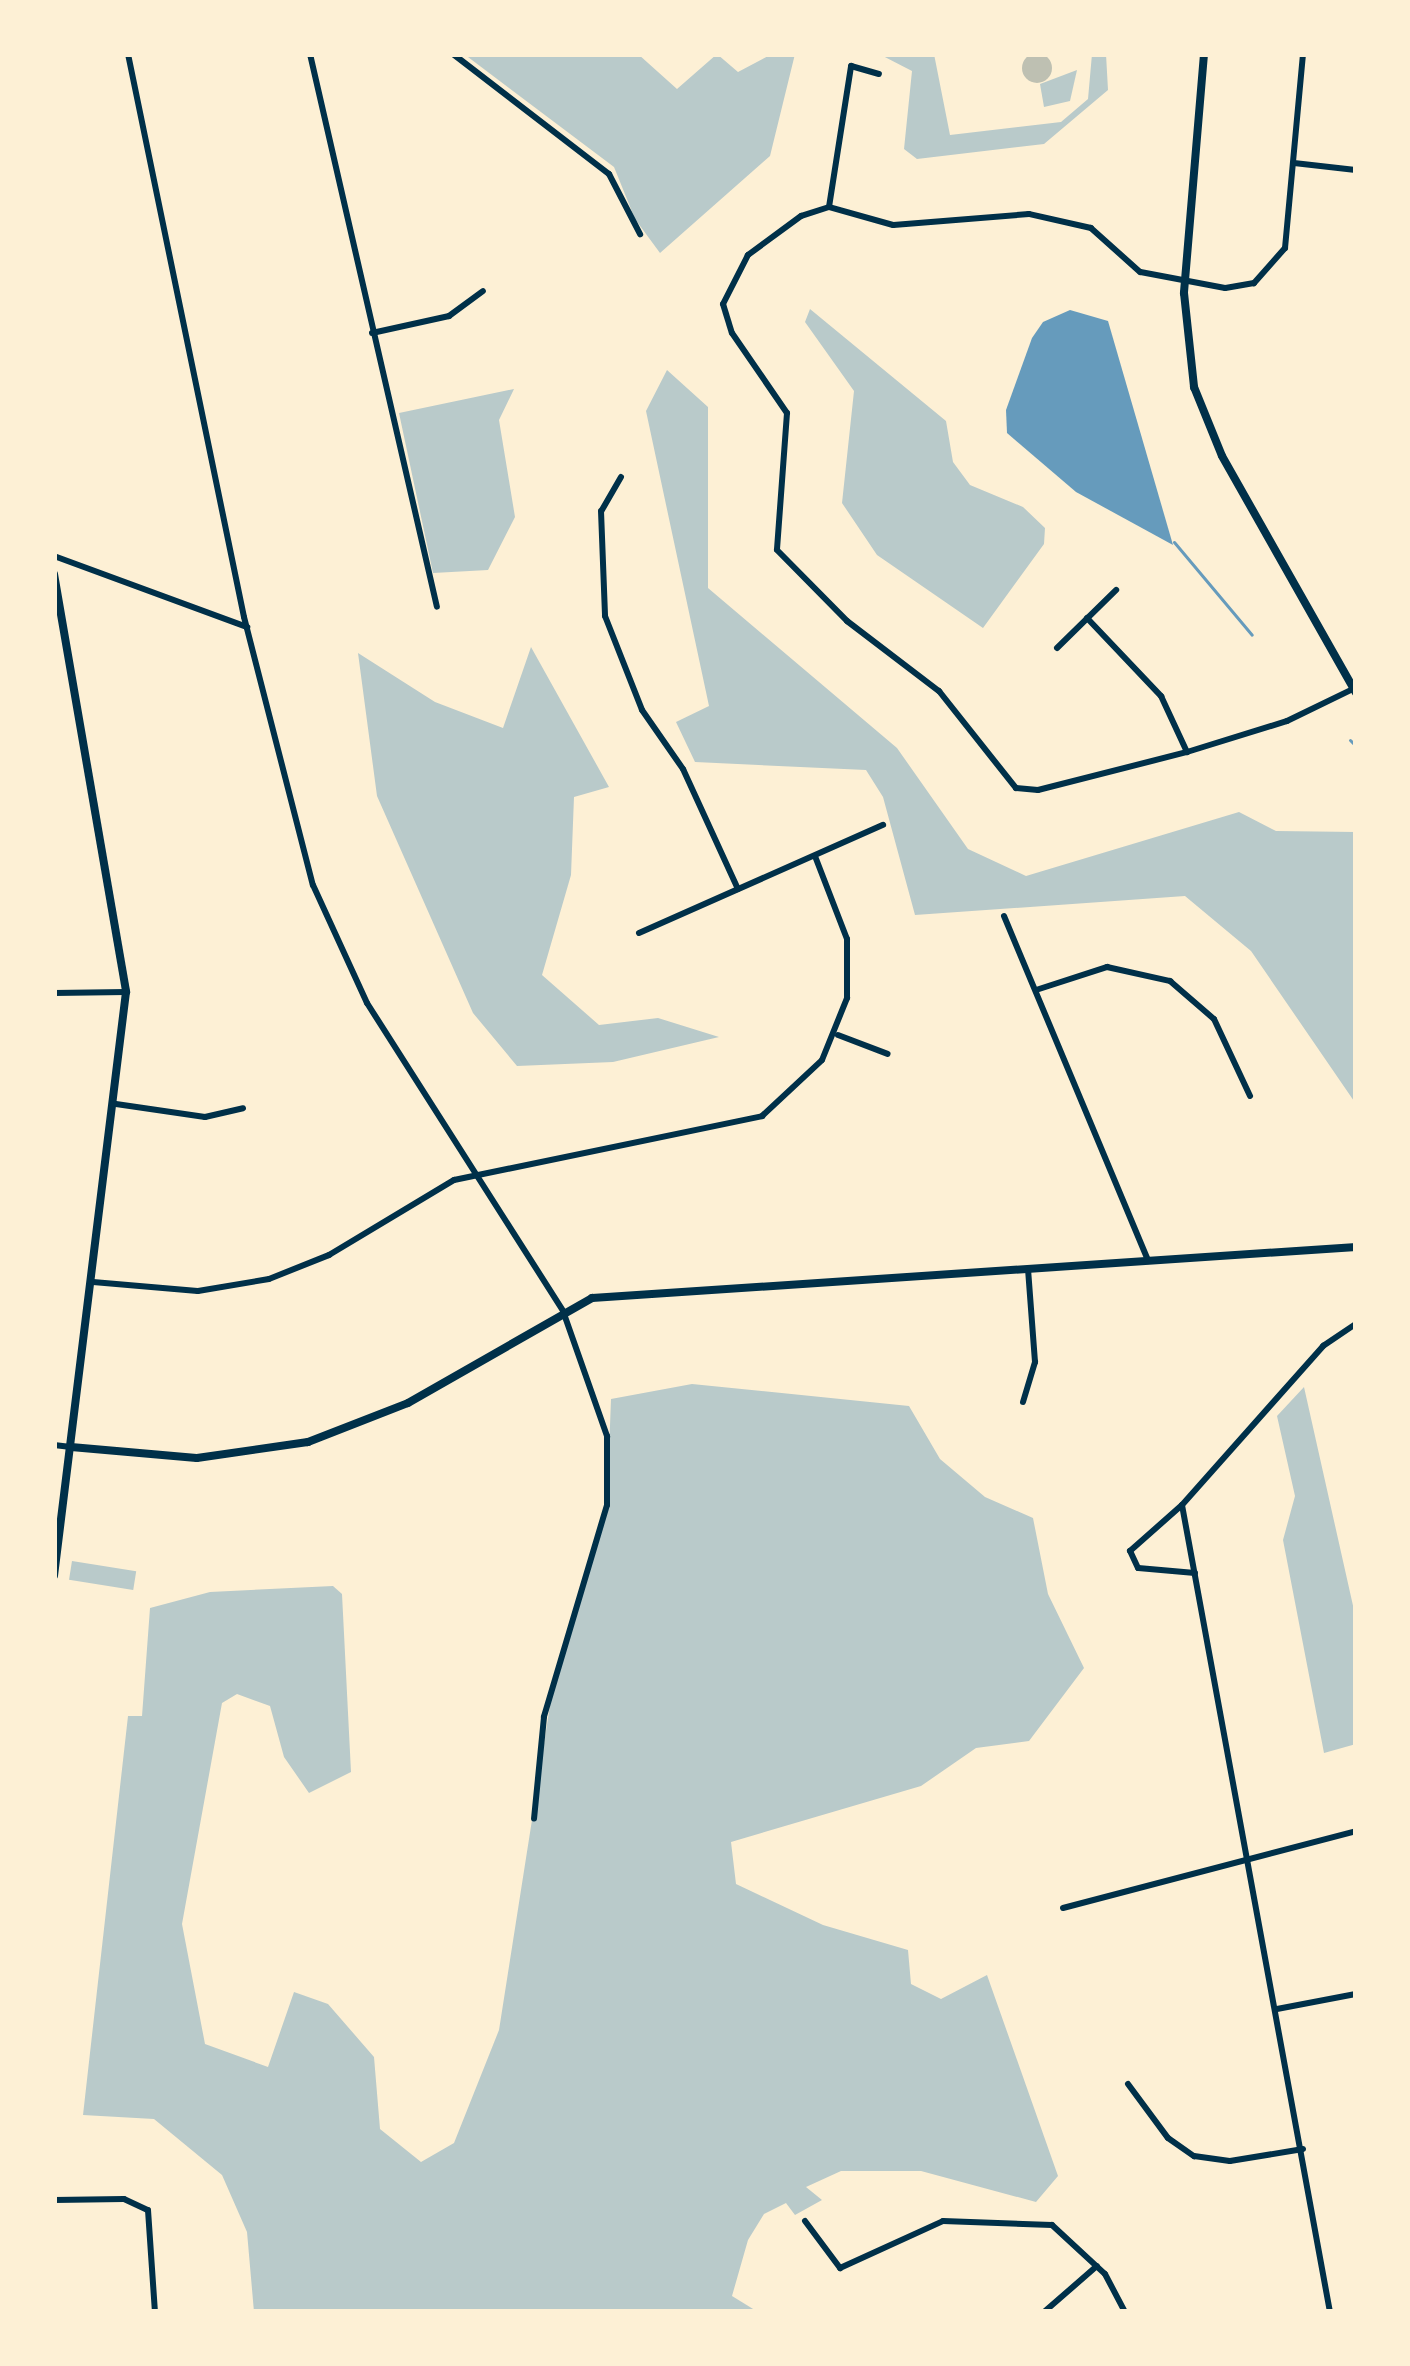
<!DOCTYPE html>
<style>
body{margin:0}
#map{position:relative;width:1410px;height:2366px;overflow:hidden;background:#fdf0d5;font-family:"Public Sans",sans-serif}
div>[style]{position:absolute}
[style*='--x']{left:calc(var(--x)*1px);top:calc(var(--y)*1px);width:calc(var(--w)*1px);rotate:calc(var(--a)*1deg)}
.green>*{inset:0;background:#b9caca;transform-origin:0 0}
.water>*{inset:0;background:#669bbc}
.stream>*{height:3px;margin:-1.5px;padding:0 1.5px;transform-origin:1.5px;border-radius:1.5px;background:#669bbc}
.building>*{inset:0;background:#bec0b2}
.round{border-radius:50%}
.minor>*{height:6px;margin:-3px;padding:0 3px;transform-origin:3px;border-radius:3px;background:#003049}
.tertiary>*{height:8px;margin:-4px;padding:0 4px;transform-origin:4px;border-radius:4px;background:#003049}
.secondary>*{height:8px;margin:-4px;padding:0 4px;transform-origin:4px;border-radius:4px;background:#003049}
span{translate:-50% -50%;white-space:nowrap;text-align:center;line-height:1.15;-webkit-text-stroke:10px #fdf0d5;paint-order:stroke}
.frame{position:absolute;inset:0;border:57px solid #fdf0d5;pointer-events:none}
</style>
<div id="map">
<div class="green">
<div style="clip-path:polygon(464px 54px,638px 54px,677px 89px,717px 54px,738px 72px,772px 54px,795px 54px,770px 156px,660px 253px,635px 219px,614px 167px)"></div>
<div style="clip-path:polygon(879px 54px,934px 54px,950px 135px,1061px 122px,1088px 99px,1092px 54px,1106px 54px,1108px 90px,1044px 144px,917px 159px,904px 149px,912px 71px)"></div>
<div style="clip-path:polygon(1077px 70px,1070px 101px,1044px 107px,1040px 84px)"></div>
<div style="clip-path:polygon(810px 309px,946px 421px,953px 462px,970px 485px,1023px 507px,1045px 528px,1044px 544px,983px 628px,877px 555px,842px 503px,854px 391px,805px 322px)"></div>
<div style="clip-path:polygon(667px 370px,708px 407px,708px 588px,897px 748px,968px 849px,1026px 876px,1239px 812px,1276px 831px,1356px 832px,1356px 1104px,1251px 951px,1185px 896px,915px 915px,883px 797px,866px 770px,695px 762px,676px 722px,709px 706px,646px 411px)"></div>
<div style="clip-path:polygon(514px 389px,499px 420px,515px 517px,488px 570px,433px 573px,399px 413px)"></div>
<div style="clip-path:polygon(531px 647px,609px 787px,574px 797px,571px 875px,542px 975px,599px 1025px,658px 1018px,719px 1037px,613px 1062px,517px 1066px,473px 1013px,377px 796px,358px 653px,435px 702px,503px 728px)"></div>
<div style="clip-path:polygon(692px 1384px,909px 1406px,940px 1459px,985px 1497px,1033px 1518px,1048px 1594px,1084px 1668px,1029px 1741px,976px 1748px,921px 1786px,731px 1842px,736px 1884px,823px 1925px,908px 1950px,911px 1984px,941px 1999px,987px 1975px,1058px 2176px,1036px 2202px,921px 2171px,841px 2171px,806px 2187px,822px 2200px,795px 2215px,786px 2203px,764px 2214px,748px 2240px,732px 2296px,758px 2312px,254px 2312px,247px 2232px,222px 2175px,154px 2119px,83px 2115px,128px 1716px,142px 1716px,150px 1608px,210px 1592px,333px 1586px,342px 1594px,351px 1772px,309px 1793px,284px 1757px,270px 1706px,237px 1694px,222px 1703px,182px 1924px,205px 2044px,268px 2067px,294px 1992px,328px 2004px,374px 2057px,380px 2129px,421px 2162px,454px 2143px,499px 2030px,551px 1699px,607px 1505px,611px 1399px)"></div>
<div style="clip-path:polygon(1304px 1387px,1356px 1619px,1356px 1744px,1324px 1753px,1283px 1540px,1295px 1496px,1277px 1416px)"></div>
<div style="left:72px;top:1561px;width:65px;height:19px;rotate:9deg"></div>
</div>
<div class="water">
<div style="clip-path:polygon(1070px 310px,1108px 321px,1173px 545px,1076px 492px,1007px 433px,1006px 410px,1032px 338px,1043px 322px)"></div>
</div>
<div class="stream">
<div style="--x:1174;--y:542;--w:121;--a:50"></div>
<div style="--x:1350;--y:740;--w:8;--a:45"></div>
</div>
<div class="building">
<div class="round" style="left:1022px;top:53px;width:30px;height:30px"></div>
</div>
<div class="minor">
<div style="--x:128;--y:54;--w:575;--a:78.36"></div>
<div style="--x:244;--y:617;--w:277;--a:75.6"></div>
<div style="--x:313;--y:885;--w:130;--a:65.4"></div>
<div style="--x:367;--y:1003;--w:365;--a:57.5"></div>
<div style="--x:563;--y:1311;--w:133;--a:70.6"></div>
<div style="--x:607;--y:1436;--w:69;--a:90"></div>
<div style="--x:607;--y:1505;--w:221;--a:106.6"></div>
<div style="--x:544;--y:1717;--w:102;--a:95.6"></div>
<div style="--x:310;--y:54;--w:567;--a:77.07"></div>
<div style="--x:453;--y:54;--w:197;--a:37.6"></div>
<div style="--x:609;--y:174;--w:68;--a:62.7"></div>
<div style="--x:1303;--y:54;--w:195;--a:95.3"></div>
<div style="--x:1285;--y:248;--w:47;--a:131.5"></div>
<div style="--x:1254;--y:283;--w:29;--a:170"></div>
<div style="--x:1225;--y:288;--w:86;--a:-169.3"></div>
<div style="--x:1140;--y:272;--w:66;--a:-138.1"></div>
<div style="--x:1091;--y:228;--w:64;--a:-167.3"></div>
<div style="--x:1029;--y:214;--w:136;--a:175.4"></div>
<div style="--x:893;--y:225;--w:66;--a:-164.3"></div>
<div style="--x:829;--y:207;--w:29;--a:162"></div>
<div style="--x:801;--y:216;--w:66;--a:143.7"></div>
<div style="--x:748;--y:255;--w:55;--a:117"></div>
<div style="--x:723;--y:304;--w:30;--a:73"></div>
<div style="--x:732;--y:333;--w:97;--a:55.5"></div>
<div style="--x:787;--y:413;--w:137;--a:94.2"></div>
<div style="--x:777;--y:550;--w:100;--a:45.4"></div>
<div style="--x:847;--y:621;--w:116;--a:37.3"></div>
<div style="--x:939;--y:691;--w:124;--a:51.6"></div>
<div style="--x:1016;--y:788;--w:22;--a:5"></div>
<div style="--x:1038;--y:790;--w:154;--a:-14.3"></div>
<div style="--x:1187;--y:752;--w:105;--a:-17.2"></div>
<div style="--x:1287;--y:721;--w:73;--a:-25.9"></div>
<div style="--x:1294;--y:163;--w:62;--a:6.4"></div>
<div style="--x:829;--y:207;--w:143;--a:-81.1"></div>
<div style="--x:851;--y:66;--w:29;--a:16"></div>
<div style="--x:372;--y:333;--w:79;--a:-12.4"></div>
<div style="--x:449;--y:316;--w:42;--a:-36.3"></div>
<div style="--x:621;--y:477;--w:39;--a:120"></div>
<div style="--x:601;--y:511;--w:105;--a:87.8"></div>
<div style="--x:605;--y:616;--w:101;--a:68.5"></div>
<div style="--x:642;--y:710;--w:72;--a:55.2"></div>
<div style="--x:683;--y:769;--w:132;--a:65.4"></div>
<div style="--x:54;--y:556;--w:206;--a:20.2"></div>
<div style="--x:1087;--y:618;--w:108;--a:46.5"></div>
<div style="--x:1161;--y:696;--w:62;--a:65.1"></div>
<div style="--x:1057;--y:648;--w:83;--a:-44.5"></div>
<div style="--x:1004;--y:916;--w:374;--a:67.3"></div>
<div style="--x:639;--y:933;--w:267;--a:-23.9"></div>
<div style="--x:1036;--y:990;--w:75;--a:-17.9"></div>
<div style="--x:1107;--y:967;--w:65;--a:12.5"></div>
<div style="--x:1170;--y:981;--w:58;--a:40.8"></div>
<div style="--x:1214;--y:1019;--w:85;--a:64.9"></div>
<div style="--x:54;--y:993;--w:72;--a:-0.8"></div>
<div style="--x:838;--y:1035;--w:53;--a:20.8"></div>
<div style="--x:116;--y:1104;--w:90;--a:8.3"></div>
<div style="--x:205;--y:1117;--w:39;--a:-13"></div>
<div style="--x:93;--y:1282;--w:105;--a:4.9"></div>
<div style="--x:198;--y:1291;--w:72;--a:-9.6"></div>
<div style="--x:269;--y:1279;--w:65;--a:-21.8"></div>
<div style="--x:329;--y:1255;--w:146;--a:-31"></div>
<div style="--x:454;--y:1180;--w:315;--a:-11.7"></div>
<div style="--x:762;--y:1116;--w:82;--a:-43"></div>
<div style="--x:822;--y:1060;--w:67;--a:-68"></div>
<div style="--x:847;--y:998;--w:59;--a:-90"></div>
<div style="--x:847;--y:939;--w:89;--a:-111.1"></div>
<div style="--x:1023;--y:1402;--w:42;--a:-73.3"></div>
<div style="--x:1035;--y:1362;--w:93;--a:-94.3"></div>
<div style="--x:54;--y:1445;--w:17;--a:7"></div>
<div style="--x:1182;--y:1505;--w:820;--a:79.61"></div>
<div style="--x:1195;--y:1573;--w:57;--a:-175"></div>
<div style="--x:1138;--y:1568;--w:19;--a:-115"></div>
<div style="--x:1130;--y:1551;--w:69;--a:-41.5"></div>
<div style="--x:1182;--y:1505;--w:213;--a:-48.4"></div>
<div style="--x:1323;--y:1346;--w:40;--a:-34"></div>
<div style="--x:1063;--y:1908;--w:303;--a:-14.7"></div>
<div style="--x:1277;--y:2009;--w:80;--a:-10.8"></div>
<div style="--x:1128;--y:2084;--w:67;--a:53.5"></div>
<div style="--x:1168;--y:2138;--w:32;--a:35"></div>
<div style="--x:1194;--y:2156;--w:36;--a:8"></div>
<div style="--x:1230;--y:2161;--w:74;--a:-9.3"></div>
<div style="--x:54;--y:2200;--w:70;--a:-0.8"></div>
<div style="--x:124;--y:2199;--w:26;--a:25"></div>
<div style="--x:148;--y:2210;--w:102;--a:86.1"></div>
<div style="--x:805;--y:2221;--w:59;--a:53.3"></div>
<div style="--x:840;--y:2268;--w:113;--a:-24.5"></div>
<div style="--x:943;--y:2221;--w:109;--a:2.1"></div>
<div style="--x:1052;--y:2225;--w:72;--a:42.8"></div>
<div style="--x:1105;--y:2274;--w:43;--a:62.2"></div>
<div style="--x:1044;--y:2312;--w:70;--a:-41"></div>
</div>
<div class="tertiary">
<div style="--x:54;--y:574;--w:424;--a:80.2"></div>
<div style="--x:126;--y:992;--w:588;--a:97.03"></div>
<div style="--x:71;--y:1447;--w:126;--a:5"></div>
<div style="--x:197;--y:1458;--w:112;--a:-8.2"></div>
<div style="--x:308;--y:1442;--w:107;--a:-21.3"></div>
<div style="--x:408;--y:1403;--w:212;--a:-29.7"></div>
<div style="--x:592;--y:1298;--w:766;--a:-3.82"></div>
</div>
<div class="secondary">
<div style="--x:1204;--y:54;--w:240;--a:94.8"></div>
<div style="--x:1184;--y:293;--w:95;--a:83.9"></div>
<div style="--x:1194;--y:387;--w:74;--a:67.9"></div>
<div style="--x:1222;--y:456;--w:272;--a:60.5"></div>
</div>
<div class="frame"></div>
</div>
